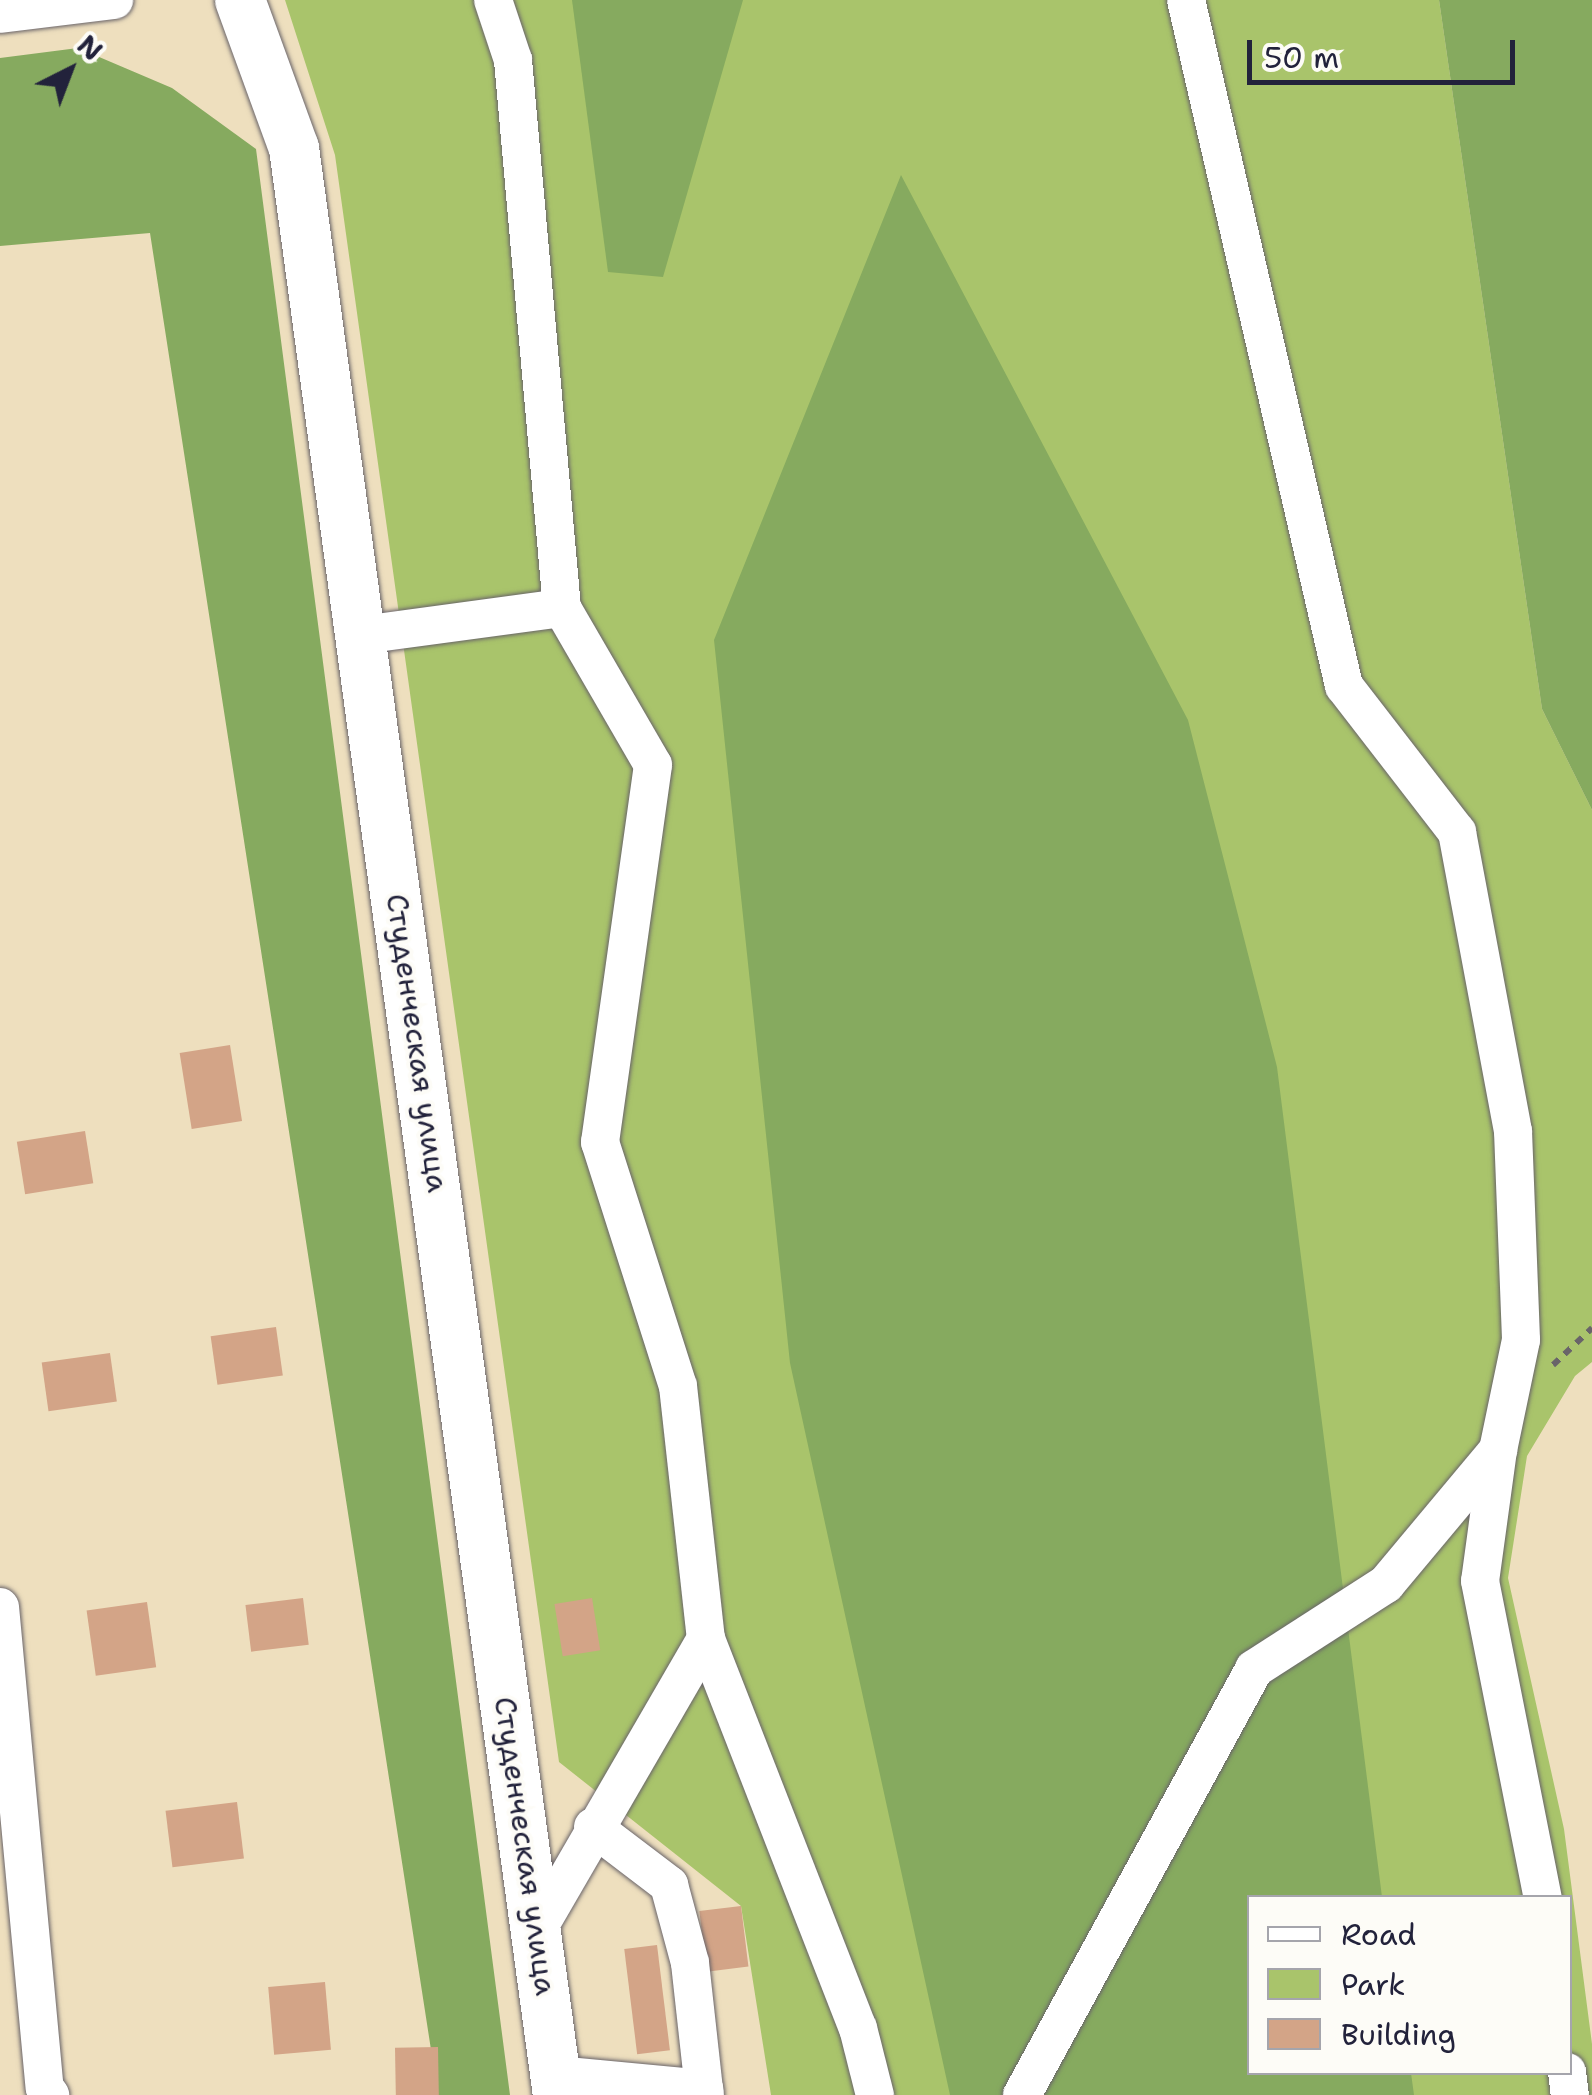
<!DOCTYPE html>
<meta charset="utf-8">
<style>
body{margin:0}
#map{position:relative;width:1592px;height:2095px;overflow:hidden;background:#eedfbe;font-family:"Shantell Sans",sans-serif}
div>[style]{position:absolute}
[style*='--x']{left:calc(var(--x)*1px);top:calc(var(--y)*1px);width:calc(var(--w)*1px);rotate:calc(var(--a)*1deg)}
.green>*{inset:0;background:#a9c46b}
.forest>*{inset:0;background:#86aa5f}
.building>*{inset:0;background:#d3a487;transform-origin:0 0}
.path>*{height:6px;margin-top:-3px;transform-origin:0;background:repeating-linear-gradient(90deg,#696469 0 8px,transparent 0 16px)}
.roads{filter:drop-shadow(0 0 2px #696469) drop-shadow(0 0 2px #696469)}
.minor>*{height:38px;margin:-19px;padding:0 19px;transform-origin:19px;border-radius:19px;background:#fff}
.major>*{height:50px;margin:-25px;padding:0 25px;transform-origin:25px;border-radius:25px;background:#fff}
span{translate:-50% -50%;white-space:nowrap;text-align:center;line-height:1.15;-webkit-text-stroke:8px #fdfcf7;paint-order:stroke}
.street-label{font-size:30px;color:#22223b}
.legend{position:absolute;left:1247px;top:1895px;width:325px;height:180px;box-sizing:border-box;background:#fdfcf7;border:2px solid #a5a5ac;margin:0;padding:12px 18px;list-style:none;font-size:30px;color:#22223b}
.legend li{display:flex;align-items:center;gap:20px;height:50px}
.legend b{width:50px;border:2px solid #a5a5ac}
.north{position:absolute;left:20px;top:20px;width:100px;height:100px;-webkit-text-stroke:8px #fdfcf7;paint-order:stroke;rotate:42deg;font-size:28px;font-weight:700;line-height:40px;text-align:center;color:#22223b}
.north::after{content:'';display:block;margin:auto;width:35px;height:45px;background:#22223b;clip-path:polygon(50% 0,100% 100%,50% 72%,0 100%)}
.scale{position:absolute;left:1247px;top:40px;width:268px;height:45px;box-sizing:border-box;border:5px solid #22223b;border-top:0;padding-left:12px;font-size:30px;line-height:35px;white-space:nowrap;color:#22223b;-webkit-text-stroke:8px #fdfcf7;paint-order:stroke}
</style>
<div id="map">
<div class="green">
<div style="clip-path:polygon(evenodd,285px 0,1439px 0,1542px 709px,1592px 810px,1592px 1362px,1575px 1376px,1527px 1456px,1508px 1578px,1564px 1829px,1592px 2044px,1592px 2095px,771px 2095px,741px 1906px,559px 1762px,335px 155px,285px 0,1250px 1898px,1570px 1898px,1570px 2072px,1250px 2072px,1250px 1898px)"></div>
</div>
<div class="forest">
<div style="clip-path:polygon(572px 0,743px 0,663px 277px,608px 272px)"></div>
<div style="clip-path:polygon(1439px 0,1592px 0,1592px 810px,1542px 709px)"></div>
<div style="clip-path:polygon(78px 48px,172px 88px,256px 149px,510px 2095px,438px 2095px,150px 233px,0 246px,0 58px)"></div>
<div style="clip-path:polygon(901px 175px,1188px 720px,1277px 1067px,1382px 1897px,1250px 1898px,1250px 2072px,1411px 2073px,1414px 2095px,950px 2095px,790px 1363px,714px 640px)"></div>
</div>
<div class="building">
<div style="left:230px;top:1045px;width:77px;height:51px;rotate:81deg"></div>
<div style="left:85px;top:1131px;width:53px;height:69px;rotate:81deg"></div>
<div style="left:276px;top:1327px;width:49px;height:66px;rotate:82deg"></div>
<div style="left:110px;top:1353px;width:49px;height:69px;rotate:82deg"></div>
<div style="left:303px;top:1598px;width:47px;height:58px;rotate:83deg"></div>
<div style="left:592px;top:1598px;width:53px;height:38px;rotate:81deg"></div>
<div style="left:147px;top:1602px;width:66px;height:61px;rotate:82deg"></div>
<div style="left:237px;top:1802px;width:57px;height:72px;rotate:83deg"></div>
<div style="left:741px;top:1906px;width:61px;height:42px;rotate:83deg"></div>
<div style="left:657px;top:1945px;width:106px;height:33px;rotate:83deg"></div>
<div style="left:325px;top:1982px;width:68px;height:57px;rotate:85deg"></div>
<div style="left:438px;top:2047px;width:48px;height:43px;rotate:89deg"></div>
</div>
<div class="path">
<div style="--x:1553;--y:1365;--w:54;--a:-43.5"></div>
</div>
<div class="roads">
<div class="minor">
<div style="--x:493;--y:0;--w:63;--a:71.6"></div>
<div style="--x:513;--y:60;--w:550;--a:84.89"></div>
<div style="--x:562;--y:608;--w:181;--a:59.9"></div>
<div style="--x:653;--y:765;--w:381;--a:98"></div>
<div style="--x:600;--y:1142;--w:256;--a:72.3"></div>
<div style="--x:678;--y:1386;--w:255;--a:83.7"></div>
<div style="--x:706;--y:1639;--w:418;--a:68.7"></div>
<div style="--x:858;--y:2028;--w:69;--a:75.8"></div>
<div style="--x:1186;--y:0;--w:704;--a:77.03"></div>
<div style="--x:1344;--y:686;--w:185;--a:52.3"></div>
<div style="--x:1457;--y:832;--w:304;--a:79.4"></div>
<div style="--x:1513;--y:1131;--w:209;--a:87.8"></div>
<div style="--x:1521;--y:1340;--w:112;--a:101.8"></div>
<div style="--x:1498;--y:1450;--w:132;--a:97.8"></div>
<div style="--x:1480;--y:1581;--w:323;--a:78.8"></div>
<div style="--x:0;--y:14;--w:115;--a:-7"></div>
<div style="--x:362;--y:635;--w:202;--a:-7.7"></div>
<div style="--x:0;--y:1607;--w:483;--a:84.7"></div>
<div style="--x:45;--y:2088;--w:9;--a:54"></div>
<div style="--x:593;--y:1827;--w:96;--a:37.3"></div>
<div style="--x:669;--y:1885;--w:81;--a:74.9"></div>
<div style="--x:690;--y:1963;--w:127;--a:83.7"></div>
<div style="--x:536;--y:1932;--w:339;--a:-59.9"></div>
<div style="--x:1567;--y:2072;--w:23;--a:83"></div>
<div style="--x:556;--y:2075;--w:149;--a:5.4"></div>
<div style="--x:704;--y:2089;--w:6;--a:81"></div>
<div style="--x:1022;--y:2095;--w:485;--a:-61.4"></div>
<div style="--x:1254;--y:1669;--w:157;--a:-32.8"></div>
<div style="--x:1386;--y:1584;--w:175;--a:-50.1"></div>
</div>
<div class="major">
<div style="--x:240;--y:0;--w:158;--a:70"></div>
<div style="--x:294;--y:148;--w:1965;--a:82.28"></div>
</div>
</div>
<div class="street-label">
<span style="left:417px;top:1043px;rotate:82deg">Студенческая улица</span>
<span style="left:525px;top:1846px;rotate:82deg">Студенческая улица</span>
</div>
<ul class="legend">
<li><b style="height:12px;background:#fff"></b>Road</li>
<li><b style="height:28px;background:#a9c46b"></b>Park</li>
<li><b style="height:28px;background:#d3a487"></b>Building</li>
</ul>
<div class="north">N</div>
<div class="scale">50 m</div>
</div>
